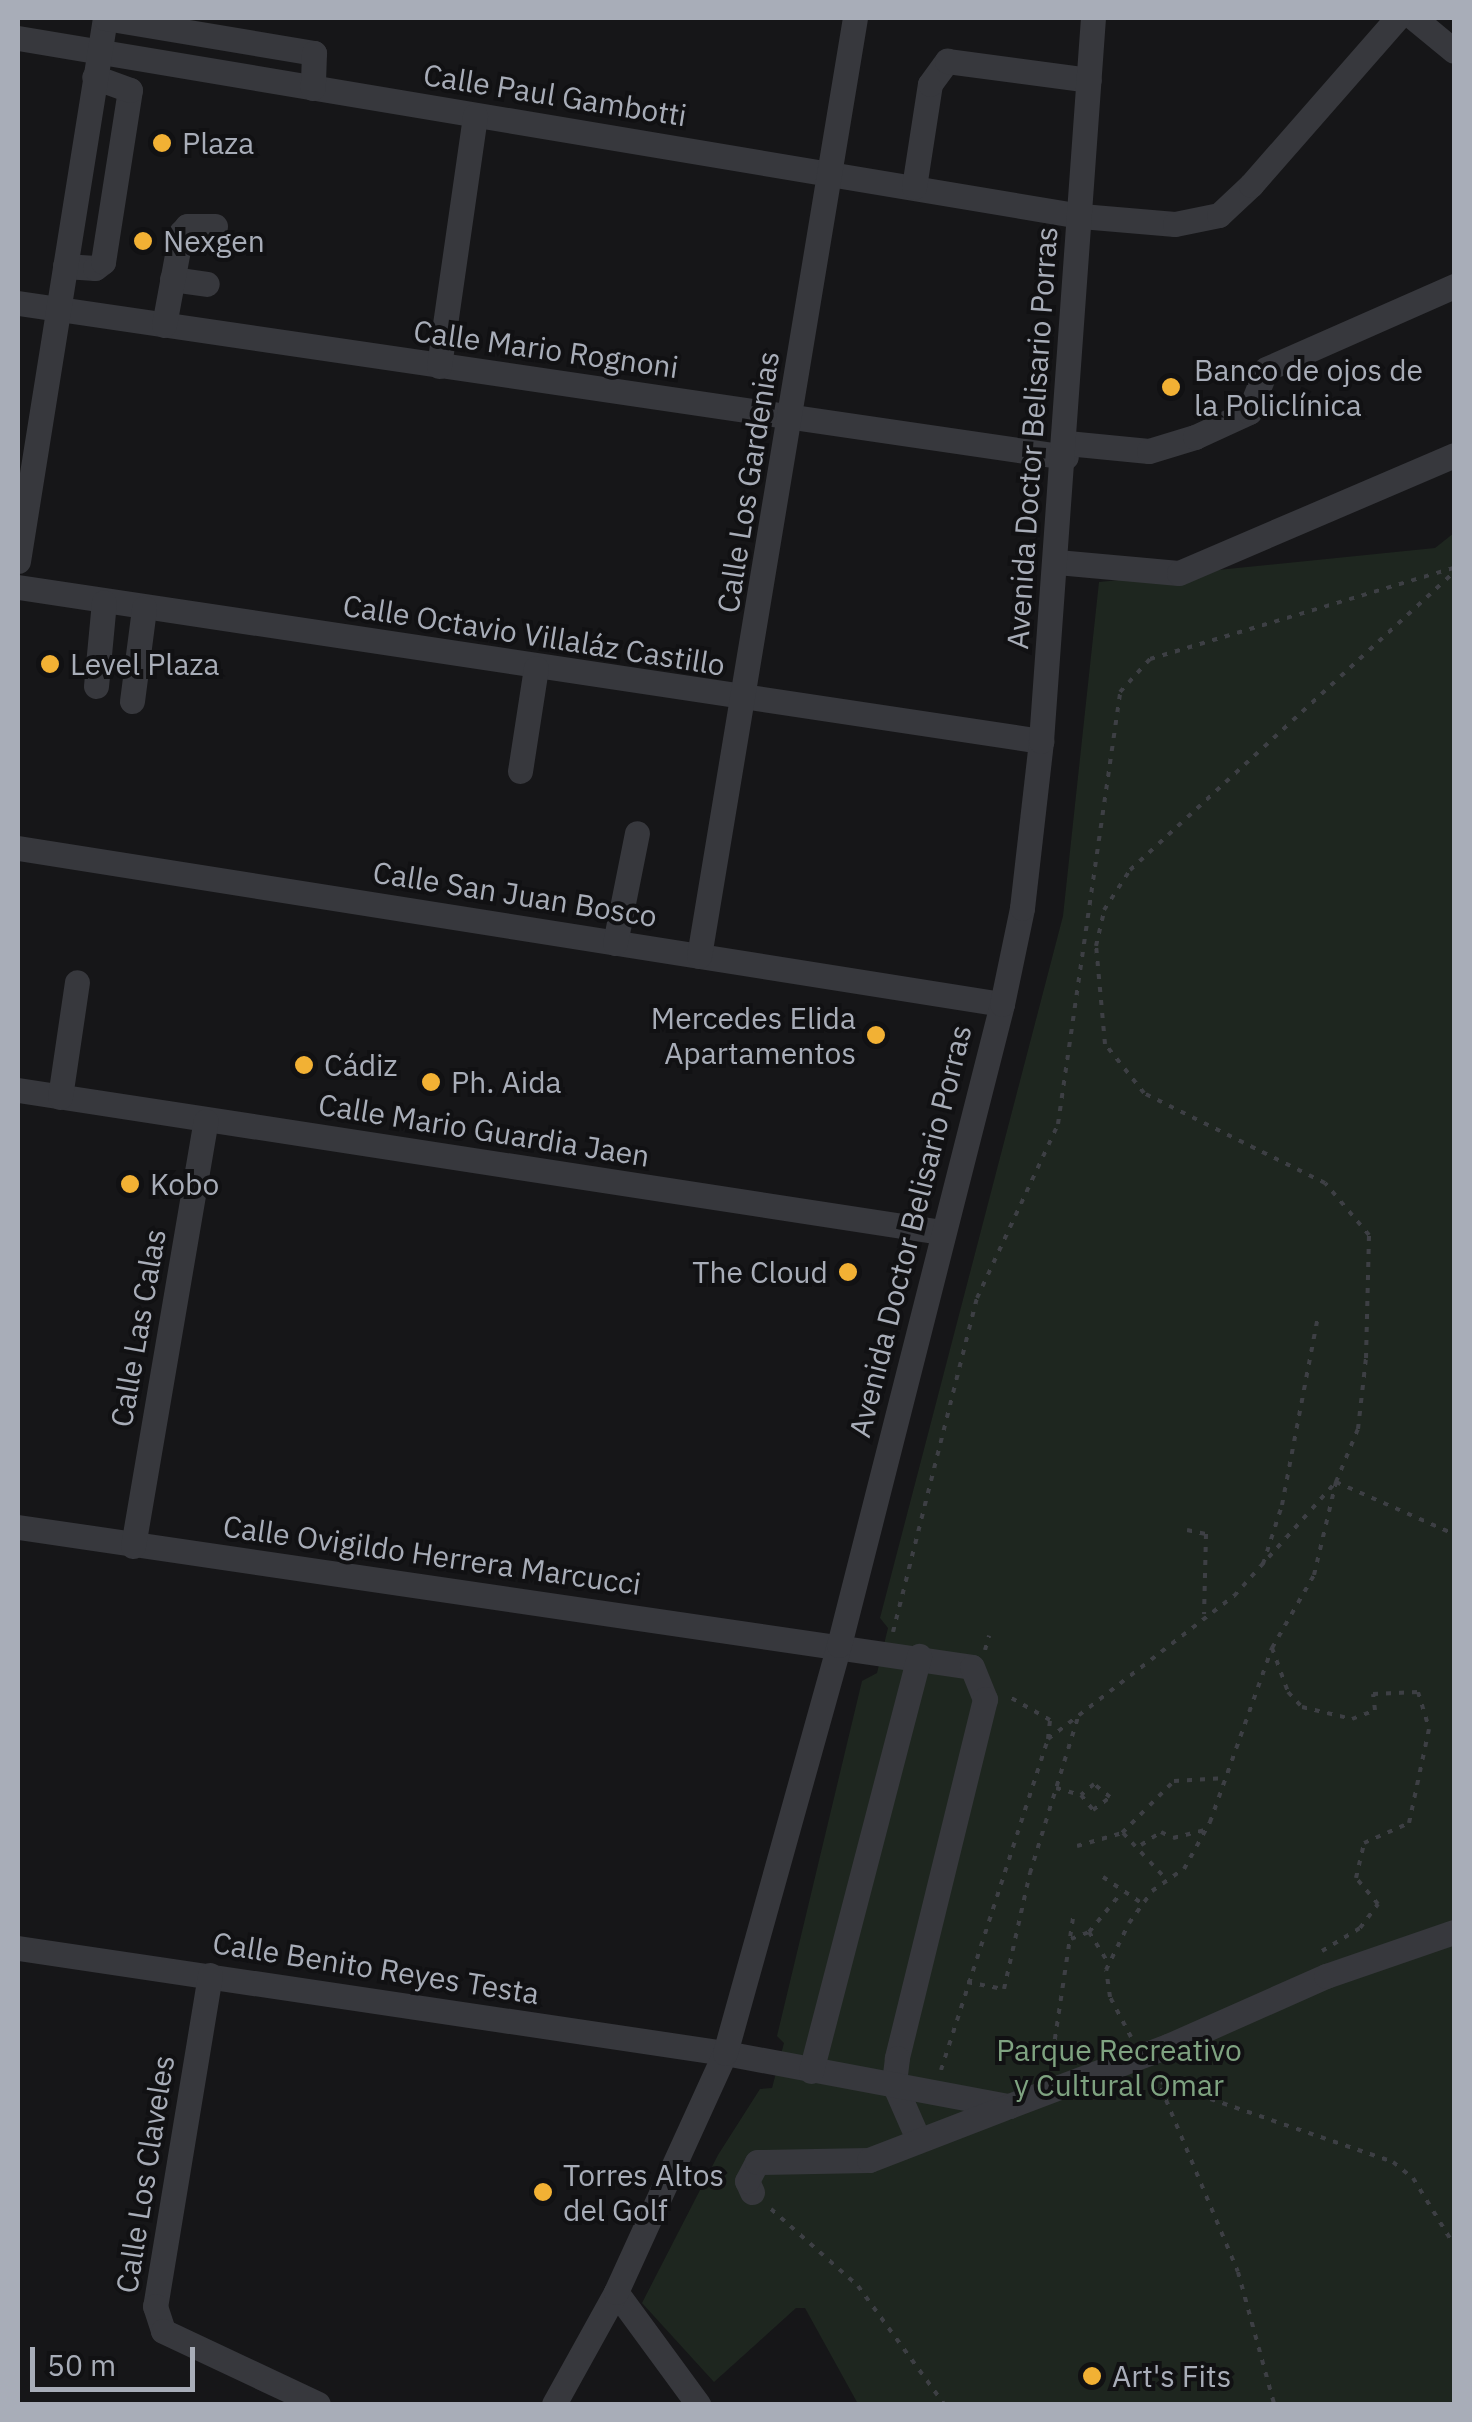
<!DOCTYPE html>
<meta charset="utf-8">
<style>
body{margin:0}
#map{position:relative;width:1472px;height:2422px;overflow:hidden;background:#161618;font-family:"IBM Plex Sans",sans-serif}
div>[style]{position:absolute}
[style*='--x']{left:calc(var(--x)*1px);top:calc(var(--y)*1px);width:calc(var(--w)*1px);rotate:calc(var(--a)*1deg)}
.green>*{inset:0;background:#1e261f}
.path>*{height:4px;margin-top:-2px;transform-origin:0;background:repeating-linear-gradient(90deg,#3d3f44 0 5px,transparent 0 13px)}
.minor>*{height:25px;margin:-12.5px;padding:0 12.5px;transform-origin:12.5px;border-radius:12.5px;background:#37383d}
.dots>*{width:28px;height:28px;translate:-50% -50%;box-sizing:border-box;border:5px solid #111113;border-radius:50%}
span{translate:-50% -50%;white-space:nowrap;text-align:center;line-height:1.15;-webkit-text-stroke:8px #111113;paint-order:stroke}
.street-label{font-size:30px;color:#a8adb8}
.poi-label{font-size:30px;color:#a8adb8}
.left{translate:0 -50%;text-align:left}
.right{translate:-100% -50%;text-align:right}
.park-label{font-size:30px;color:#7fa381}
.frame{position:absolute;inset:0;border:20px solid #a8adb8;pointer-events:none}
.scale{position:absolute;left:30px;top:2347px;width:165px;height:45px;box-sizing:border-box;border:5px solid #a8adb8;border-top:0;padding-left:12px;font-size:30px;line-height:35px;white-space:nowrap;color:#a8adb8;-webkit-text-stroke:8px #111113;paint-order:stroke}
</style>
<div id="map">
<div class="green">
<div style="clip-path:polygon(1454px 533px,1454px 2404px,858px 2404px,805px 2308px,796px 2308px,714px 2382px,642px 2303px,718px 2155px,760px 2089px,772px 2088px,784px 2043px,777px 2036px,862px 1681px,877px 1673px,888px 1628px,880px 1618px,1063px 916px,1099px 582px,1435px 548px)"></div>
</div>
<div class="path">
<div style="--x:1187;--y:1530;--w:19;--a:12"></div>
<div style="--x:1206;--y:1534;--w:80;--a:91.4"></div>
<div style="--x:1263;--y:1564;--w:62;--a:-72.1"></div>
<div style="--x:1282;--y:1505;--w:192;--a:-79.2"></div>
<div style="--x:893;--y:1632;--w:344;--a:-75.9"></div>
<div style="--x:977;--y:1298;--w:192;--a:-65"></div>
<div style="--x:1058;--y:1124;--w:436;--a:-81.8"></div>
<div style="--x:1120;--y:692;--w:45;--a:-47.7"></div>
<div style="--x:1150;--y:659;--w:317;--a:-16.7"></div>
<div style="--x:1272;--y:1648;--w:47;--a:70"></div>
<div style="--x:1288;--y:1692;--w:21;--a:47"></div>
<div style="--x:1302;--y:1707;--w:51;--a:13.5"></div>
<div style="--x:1352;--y:1719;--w:25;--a:-21"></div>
<div style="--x:1375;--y:1710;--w:16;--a:-97"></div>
<div style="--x:1373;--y:1694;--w:45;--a:-2.5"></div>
<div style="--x:1418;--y:1692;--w:39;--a:73"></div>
<div style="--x:985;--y:1650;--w:15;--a:-74"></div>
<div style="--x:1048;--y:1739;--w:235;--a:-37.6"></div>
<div style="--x:1234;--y:1596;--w:153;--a:-48.2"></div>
<div style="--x:1336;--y:1482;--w:57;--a:-67.5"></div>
<div style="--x:1358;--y:1429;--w:71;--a:-83.6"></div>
<div style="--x:1366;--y:1358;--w:123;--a:-88.6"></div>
<div style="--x:1369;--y:1235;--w:68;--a:-130.2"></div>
<div style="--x:1325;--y:1183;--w:202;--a:-153.6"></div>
<div style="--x:1144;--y:1093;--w:63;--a:-128.5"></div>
<div style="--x:1105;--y:1044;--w:98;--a:-95.2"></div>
<div style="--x:1096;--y:946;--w:37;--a:-77"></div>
<div style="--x:1104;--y:910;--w:48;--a:-57"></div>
<div style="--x:1130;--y:870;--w:440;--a:-42.6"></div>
<div style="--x:1056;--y:1788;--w:26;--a:16"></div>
<div style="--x:1081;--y:1795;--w:19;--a:51"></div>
<div style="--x:1093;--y:1810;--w:21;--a:-37"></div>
<div style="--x:1110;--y:1797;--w:21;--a:-141"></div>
<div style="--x:1094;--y:1784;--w:17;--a:140"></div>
<div style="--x:1123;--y:1833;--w:63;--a:46.9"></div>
<div style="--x:1141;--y:1845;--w:24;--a:-33"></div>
<div style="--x:1161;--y:1832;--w:13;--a:27"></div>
<div style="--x:1173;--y:1838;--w:32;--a:-14"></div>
<div style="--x:1077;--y:1846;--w:47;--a:-16.1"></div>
<div style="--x:1122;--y:1833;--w:74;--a:-45"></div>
<div style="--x:1174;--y:1781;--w:52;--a:-3.3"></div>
<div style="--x:1103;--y:1877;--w:48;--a:34"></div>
<div style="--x:1089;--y:1932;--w:36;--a:58"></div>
<div style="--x:1071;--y:1939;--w:19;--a:-21"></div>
<div style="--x:1089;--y:1932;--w:52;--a:-50.5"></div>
<div style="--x:1322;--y:1951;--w:44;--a:-31.2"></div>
<div style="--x:1360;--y:1928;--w:30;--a:-53"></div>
<div style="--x:1378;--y:1904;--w:34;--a:-130"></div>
<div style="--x:1356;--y:1878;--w:36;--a:-77"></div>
<div style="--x:1364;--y:1843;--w:49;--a:-24"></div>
<div style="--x:1409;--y:1823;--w:96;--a:-78"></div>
<div style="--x:967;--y:1982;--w:38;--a:11"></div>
<div style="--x:1004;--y:1989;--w:119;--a:-77.4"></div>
<div style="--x:1030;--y:1873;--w:166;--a:-72.9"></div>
<div style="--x:1131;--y:2037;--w:45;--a:-117.7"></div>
<div style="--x:1110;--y:1997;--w:27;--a:-98"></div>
<div style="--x:1106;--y:1970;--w:52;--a:-63.9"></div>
<div style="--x:1129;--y:1923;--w:39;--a:-54"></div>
<div style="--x:1152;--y:1891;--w:39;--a:-35"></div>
<div style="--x:1184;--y:1869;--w:54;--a:-61"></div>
<div style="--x:1210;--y:1822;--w:185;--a:-70.4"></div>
<div style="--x:1272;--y:1648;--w:84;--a:-60.1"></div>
<div style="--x:1314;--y:1575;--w:96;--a:-76.7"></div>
<div style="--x:1336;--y:1482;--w:129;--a:23.8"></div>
<div style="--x:1051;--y:2065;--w:155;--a:-81.5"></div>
<div style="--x:941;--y:2070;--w:348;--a:-72.1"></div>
<div style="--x:1048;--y:1739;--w:19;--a:-84"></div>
<div style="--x:1050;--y:1720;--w:48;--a:-150.3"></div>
<div style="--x:1156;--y:2076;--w:212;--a:67.3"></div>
<div style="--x:1238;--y:2272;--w:137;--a:74.7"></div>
<div style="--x:1161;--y:2082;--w:245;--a:19"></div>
<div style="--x:1393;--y:2162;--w:26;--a:39"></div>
<div style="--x:1413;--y:2178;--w:79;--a:58.5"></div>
<div style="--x:771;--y:2209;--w:116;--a:41.5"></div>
<div style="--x:858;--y:2286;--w:146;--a:53.9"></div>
</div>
<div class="minor">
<div style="--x:1414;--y:18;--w:52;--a:39.5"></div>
<div style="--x:18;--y:38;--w:1078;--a:9.51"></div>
<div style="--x:1081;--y:216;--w:94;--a:4.9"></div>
<div style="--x:1175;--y:224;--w:45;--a:-11.6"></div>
<div style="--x:1219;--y:215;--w:44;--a:-43.2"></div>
<div style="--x:1251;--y:185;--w:222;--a:-48.8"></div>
<div style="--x:914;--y:187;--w:104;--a:-81.2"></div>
<div style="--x:930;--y:84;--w:29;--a:-54"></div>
<div style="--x:947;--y:61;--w:143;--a:7.6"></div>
<div style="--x:65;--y:266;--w:30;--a:4"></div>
<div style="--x:95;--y:268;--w:10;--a:-37"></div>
<div style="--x:103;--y:262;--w:174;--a:-81.1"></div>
<div style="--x:130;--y:90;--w:38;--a:-160"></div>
<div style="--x:172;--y:279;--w:35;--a:8"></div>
<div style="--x:18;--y:303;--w:1059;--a:8.36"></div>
<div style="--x:164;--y:325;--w:94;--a:-79.5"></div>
<div style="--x:181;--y:233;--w:9;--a:-49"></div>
<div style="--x:187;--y:226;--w:28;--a:0"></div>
<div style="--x:439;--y:366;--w:253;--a:-81.8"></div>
<div style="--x:1067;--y:443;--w:82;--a:5.6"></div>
<div style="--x:1149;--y:451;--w:48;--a:-16.9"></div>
<div style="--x:1195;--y:437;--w:60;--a:-24.8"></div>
<div style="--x:1249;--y:412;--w:46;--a:-68.4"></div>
<div style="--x:1266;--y:369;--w:206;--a:-23.8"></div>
<div style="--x:18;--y:561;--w:550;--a:-80.9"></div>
<div style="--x:105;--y:18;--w:212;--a:9.5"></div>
<div style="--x:314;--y:53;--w:35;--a:92"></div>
<div style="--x:1057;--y:562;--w:122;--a:5.2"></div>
<div style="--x:1179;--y:573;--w:299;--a:-23.2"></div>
<div style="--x:18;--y:587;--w:1035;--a:8.56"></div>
<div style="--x:96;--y:686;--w:84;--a:-84.6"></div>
<div style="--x:132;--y:701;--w:94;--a:-82.6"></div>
<div style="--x:520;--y:771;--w:104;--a:-81.2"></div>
<div style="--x:18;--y:848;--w:996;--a:9.01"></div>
<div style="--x:615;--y:943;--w:112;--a:-78.7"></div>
<div style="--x:699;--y:956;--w:951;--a:-80.56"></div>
<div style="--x:18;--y:1090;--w:935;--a:8.74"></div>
<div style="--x:60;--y:1097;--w:116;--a:-81.6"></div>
<div style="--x:18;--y:1527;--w:964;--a:8.35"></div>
<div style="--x:972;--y:1667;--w:35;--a:68"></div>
<div style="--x:985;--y:1699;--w:370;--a:103.8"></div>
<div style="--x:897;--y:2058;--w:26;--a:97"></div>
<div style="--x:894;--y:2084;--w:60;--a:66.4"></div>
<div style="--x:133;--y:1546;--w:431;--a:-80.3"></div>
<div style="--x:18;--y:1948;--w:715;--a:8.45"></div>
<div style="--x:725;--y:2053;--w:289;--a:10.6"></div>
<div style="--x:1009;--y:2106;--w:170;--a:-20.7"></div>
<div style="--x:1168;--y:2046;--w:173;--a:-23.9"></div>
<div style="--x:1326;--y:1976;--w:135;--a:-19"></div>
<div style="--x:210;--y:1975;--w:336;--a:99.4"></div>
<div style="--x:155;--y:2306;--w:26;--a:72"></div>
<div style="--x:163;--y:2331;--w:171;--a:25.2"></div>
<div style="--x:811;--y:2071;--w:429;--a:-75.4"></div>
<div style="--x:752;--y:2192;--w:12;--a:-114"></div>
<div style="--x:747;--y:2181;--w:21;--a:-62"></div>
<div style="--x:757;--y:2162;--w:112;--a:-1"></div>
<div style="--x:869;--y:2160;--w:145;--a:-21.1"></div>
<div style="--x:616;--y:2292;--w:139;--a:53.8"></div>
<div style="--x:554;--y:2404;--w:128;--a:-61"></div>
<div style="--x:616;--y:2292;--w:263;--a:-65.5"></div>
<div style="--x:725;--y:2053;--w:424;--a:-74.4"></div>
<div style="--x:839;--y:1645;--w:661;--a:-75.73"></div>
<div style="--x:1002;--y:1004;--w:98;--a:-78.2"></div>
<div style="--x:1022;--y:908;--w:168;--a:-83.5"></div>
<div style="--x:1041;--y:741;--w:725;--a:-85.89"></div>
</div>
<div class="dots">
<div style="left:162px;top:143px;background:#f2b134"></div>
<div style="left:143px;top:241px;background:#f2b134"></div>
<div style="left:1171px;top:387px;background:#f2b134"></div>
<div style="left:50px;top:664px;background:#f2b134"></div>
<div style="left:876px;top:1035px;background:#f2b134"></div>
<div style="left:304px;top:1065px;background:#f2b134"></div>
<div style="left:431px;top:1082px;background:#f2b134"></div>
<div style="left:130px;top:1184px;background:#f2b134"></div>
<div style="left:848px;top:1272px;background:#f2b134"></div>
<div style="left:543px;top:2192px;background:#f2b134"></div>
<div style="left:1092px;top:2376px;background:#f2b134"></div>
</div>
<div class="street-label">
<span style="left:555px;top:95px;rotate:9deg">Calle Paul Gambotti</span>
<span style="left:546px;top:349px;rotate:8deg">Calle Mario Rognoni</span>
<span style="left:1032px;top:438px;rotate:-86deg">Avenida Doctor Belisario Porras</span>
<span style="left:748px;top:482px;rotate:-81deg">Calle Los Gardenias</span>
<span style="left:534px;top:635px;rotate:9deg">Calle Octavio Villaláz Castillo</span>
<span style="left:515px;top:894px;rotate:9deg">Calle San Juan Bosco</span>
<span style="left:484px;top:1130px;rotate:9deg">Calle Mario Guardia Jaen</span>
<span style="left:910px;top:1231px;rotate:-76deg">Avenida Doctor Belisario Porras</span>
<span style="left:138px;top:1328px;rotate:-80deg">Calle Las Calas</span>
<span style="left:432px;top:1555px;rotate:8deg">Calle Ovigildo Herrera Marcucci</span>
<span style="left:376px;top:1968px;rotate:9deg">Calle Benito Reyes Testa</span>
<span style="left:145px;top:2174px;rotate:-81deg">Calle Los Claveles</span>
</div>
<div class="poi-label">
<span class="left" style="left:182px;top:143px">Plaza</span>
<span class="left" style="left:163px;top:241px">Nexgen</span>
<span class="left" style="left:1194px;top:387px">Banco de ojos de<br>la Policlínica</span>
<span class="left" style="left:70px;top:664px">Level Plaza</span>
<span class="right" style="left:856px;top:1035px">Mercedes Elida<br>Apartamentos</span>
<span class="left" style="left:324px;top:1065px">Cádiz</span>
<span class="left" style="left:451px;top:1082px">Ph. Aida</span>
<span class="left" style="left:150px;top:1184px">Kobo</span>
<span class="right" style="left:828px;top:1272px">The Cloud</span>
<span class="left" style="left:563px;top:2192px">Torres Altos<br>del Golf</span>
<span class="left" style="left:1112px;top:2376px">Art's Fits</span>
</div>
<div class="park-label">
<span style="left:1119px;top:2067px">Parque Recreativo<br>y Cultural Omar</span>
</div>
<div class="frame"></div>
<div class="scale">50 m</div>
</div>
